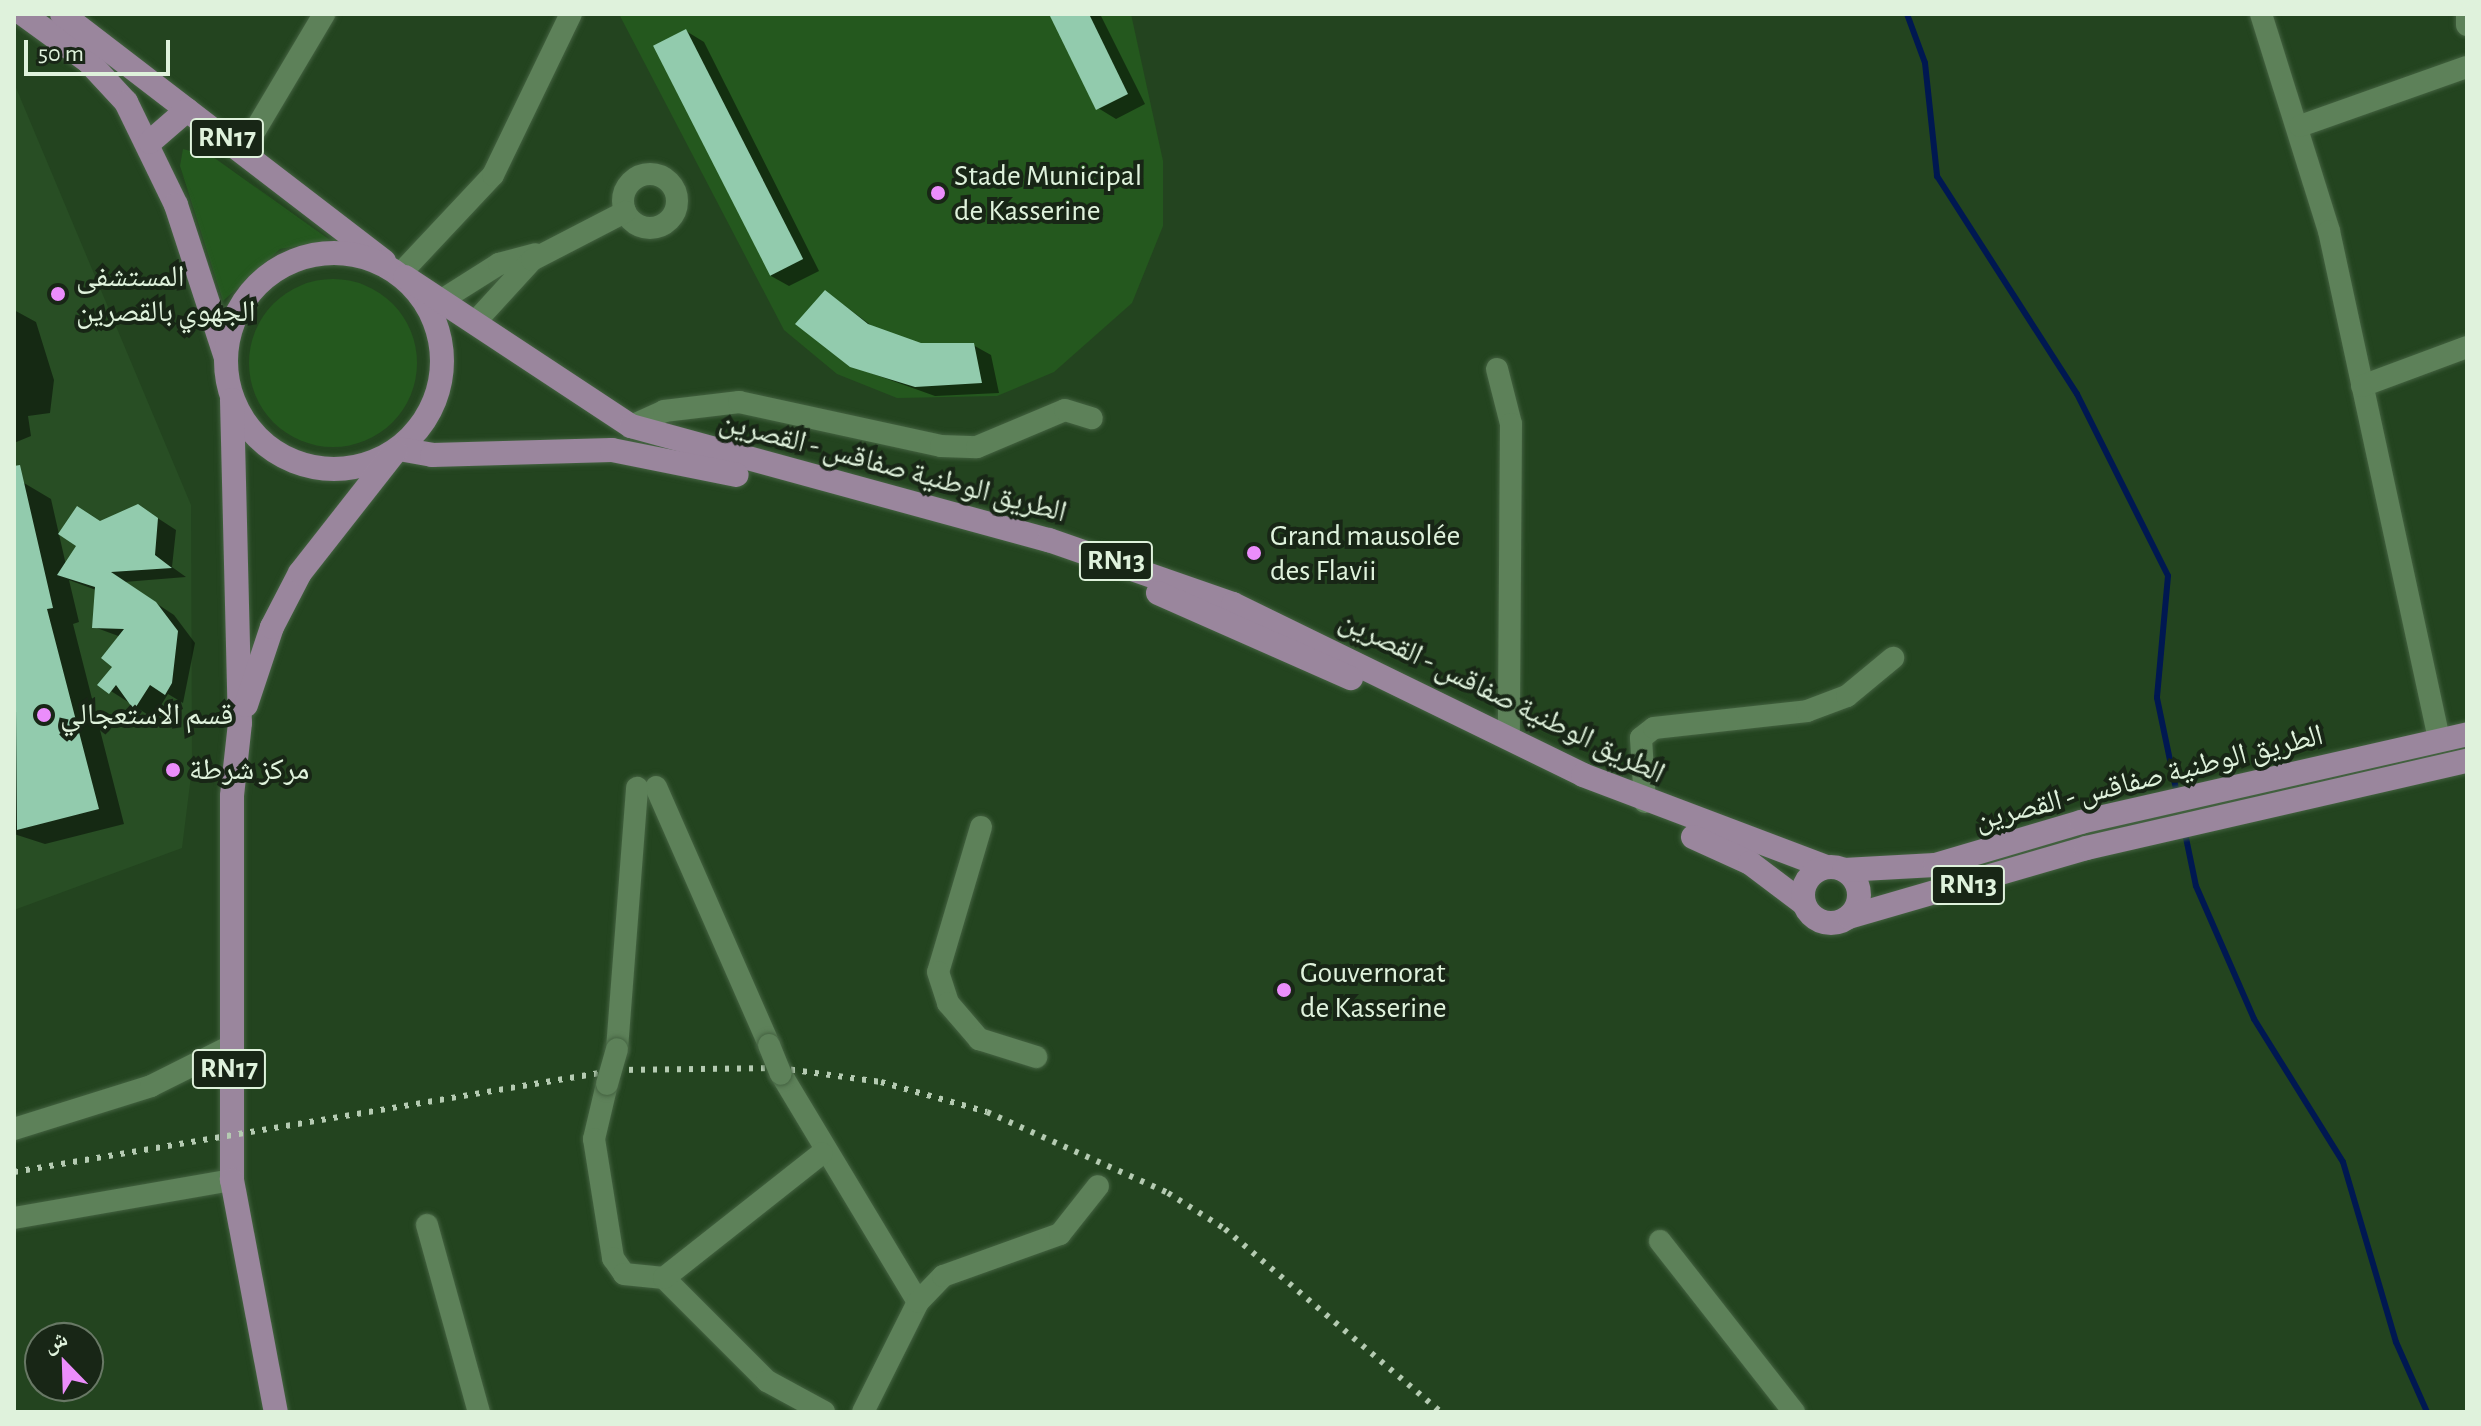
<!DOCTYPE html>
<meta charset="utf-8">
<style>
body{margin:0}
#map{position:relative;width:2481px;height:1426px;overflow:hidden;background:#23441f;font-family:"Alegreya Sans","Noto Naskh Arabic",sans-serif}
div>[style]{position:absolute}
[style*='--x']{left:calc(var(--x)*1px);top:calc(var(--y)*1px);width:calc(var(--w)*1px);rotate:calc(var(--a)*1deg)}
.built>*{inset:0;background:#284e24}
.green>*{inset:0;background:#24581e}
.round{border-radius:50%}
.shadow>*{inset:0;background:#0007}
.stream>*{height:6px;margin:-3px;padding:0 3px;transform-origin:3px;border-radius:3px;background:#001851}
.building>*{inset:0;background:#92cbad;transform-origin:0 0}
.roads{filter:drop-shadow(0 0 2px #446241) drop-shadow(0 0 2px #446241)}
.minor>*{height:22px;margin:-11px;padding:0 11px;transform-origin:11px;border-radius:11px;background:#5d8159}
.minor>.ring{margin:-11px;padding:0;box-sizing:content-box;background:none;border:22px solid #5d8159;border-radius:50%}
.major>*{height:24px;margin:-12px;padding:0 12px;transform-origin:12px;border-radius:12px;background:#9a869d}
.major>.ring{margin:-12px;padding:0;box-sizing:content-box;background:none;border:24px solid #9a869d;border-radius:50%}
.rail>*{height:6px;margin-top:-3px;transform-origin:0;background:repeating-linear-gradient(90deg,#b5cbb2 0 4px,transparent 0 12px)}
.bridges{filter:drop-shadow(0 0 2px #446241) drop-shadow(0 0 2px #446241)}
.minor-bridge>*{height:22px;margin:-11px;padding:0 11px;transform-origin:11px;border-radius:11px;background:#5d8159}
.dots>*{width:22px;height:22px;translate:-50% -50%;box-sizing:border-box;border:4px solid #182616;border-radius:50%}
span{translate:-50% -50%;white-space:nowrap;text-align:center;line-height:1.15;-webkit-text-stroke:8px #182616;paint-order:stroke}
.shield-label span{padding:2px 6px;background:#182616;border:2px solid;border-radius:6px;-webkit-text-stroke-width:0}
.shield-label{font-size:28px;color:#dff2dc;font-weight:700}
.poi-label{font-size:30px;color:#dff2dc}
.left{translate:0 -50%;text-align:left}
.street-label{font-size:30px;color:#dff2dc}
.frame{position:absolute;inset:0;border:16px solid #dff2dc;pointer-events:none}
.north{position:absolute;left:24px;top:1322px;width:80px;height:80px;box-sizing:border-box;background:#182616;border:2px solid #687865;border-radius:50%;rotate:337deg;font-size:22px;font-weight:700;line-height:32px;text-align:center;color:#dff2dc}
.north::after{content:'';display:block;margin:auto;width:28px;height:36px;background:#eb8dfb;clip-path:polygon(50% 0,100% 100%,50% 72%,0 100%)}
.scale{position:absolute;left:24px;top:40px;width:146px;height:36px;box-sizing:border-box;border:4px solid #dff2dc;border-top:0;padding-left:10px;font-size:24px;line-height:28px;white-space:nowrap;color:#dff2dc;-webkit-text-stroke:6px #182616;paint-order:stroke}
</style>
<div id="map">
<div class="built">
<div style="clip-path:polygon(14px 83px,191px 505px,192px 768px,182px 848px,14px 910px)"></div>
</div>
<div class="green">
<div style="clip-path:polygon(619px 14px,1131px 14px,1163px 161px,1163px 226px,1132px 303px,1054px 372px,997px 396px,897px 398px,837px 374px,784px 330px)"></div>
<div style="clip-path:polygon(183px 149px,213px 157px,330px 240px,280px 249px,223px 301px,180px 166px)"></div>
<div class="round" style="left:249px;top:279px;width:168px;height:168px"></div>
</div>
<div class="shadow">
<div style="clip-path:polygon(1051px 14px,1100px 14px,1145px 104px,1116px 119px,1098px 108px)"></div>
<div style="clip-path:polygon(686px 31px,704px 42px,819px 271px,789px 286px,771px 276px)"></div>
<div style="clip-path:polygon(826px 292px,876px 329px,921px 345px,973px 345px,991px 355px,999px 393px,935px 396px,851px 366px)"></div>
<div style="clip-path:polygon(14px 310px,36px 322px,54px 380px,50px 413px,28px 416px,31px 436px,14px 443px)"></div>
<div style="clip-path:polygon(24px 483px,51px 499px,66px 565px,102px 523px,156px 517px,176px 530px,172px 567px,186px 577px,124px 582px,174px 615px,195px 643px,183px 703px,168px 694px,153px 718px,100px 684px,115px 666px,121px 637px,94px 627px,96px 590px,69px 580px,79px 622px,73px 624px,124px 824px,45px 844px,14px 834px,14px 486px)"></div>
</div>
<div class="stream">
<div style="--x:1907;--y:14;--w:52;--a:69.8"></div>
<div style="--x:1925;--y:63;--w:114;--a:83.9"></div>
<div style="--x:1937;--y:176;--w:259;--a:57.3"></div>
<div style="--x:2077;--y:394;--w:203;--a:63.4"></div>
<div style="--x:2168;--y:576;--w:122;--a:95.2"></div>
<div style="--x:2157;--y:698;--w:98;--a:78.2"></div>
<div style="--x:2185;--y:833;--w:54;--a:78.3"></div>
<div style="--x:2196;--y:886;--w:145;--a:66.4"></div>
<div style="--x:2254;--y:1019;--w:168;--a:58.1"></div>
<div style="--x:2343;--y:1162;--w:188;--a:73.6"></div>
<div style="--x:2396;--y:1342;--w:77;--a:66.1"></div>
</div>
<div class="building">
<div style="clip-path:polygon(1049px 14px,1089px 14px,1128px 94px,1096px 110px)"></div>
<div style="left:686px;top:29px;width:258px;height:37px;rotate:63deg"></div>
<div style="clip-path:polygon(825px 290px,868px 324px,921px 343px,974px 343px,982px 383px,915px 387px,850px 367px,795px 324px)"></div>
<div style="clip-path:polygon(20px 465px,53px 608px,47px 609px,99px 809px,17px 830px,14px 466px)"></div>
<div style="clip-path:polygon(138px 504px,158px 518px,155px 555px,172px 568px,111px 572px,156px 602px,178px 631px,172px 683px,165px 695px,150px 685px,134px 710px,116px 685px,109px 694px,97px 685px,112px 667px,101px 658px,124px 629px,92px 628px,95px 587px,57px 575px,76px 546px,58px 534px,77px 506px,100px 521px)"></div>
</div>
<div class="roads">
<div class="minor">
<div style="--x:2261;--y:14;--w:227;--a:72.6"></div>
<div style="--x:2329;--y:231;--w:520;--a:77.78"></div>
<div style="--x:2467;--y:14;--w:11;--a:90"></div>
<div style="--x:2300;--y:126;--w:177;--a:-19.5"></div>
<div style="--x:244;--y:149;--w:157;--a:-59.3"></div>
<div class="ring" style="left:623px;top:174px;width:32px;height:32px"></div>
<div style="--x:401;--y:273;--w:134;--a:-46.8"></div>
<div style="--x:493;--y:175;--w:179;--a:-64.2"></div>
<div style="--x:445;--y:298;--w:64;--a:-32.2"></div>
<div style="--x:499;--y:264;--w:38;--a:-15"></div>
<div style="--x:477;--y:320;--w:81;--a:-47.5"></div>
<div style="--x:532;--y:260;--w:105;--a:-27.3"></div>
<div style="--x:1497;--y:369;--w:57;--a:75.7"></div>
<div style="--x:1511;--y:424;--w:314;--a:90.4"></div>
<div style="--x:2362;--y:386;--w:112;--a:-20.4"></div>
<div style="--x:631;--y:426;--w:36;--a:-24"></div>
<div style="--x:664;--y:411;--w:76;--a:-6.8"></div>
<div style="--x:739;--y:402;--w:207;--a:12.3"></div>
<div style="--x:941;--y:446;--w:36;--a:2"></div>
<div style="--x:977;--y:447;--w:95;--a:-22.8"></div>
<div style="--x:1065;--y:410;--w:28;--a:17"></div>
<div style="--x:656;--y:787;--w:282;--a:66.3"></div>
<div style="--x:1645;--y:802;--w:64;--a:-93.6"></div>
<div style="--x:1641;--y:738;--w:16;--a:-38"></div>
<div style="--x:1654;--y:728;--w:154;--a:-6.3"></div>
<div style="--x:1807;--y:711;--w:43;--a:-20.6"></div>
<div style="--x:1847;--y:696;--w:60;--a:-39.6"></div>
<div style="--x:981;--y:827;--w:151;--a:106.5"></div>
<div style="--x:938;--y:972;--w:33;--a:72"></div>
<div style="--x:948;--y:1003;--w:48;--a:49.3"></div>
<div style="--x:979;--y:1039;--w:60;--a:17.5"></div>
<div style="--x:617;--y:1049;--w:262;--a:-85.6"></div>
<div style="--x:781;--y:1074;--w:266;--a:59"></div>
<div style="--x:607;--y:1084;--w:57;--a:103.3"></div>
<div style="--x:594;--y:1139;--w:121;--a:80.9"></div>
<div style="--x:613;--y:1258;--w:19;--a:55"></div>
<div style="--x:624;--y:1274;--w:40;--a:5.7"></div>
<div style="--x:664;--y:1278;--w:146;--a:45"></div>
<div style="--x:767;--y:1381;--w:65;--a:28.5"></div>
<div style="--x:14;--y:1129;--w:144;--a:-17.4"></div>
<div style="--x:151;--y:1086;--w:87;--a:-26.6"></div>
<div style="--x:14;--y:1218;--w:221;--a:-9.9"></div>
<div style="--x:427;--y:1225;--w:194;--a:74.5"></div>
<div style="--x:1660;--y:1241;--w:217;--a:51.9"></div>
<div style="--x:664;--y:1278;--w:201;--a:-38.3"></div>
<div style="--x:863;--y:1412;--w:123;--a:-63.4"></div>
<div style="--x:918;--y:1302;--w:36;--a:-46"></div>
<div style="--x:943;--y:1276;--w:124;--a:-19.7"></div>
<div style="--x:1060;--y:1234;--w:61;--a:-51.6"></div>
</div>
<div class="major">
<div style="--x:23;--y:14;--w:80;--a:35.9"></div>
<div style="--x:88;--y:61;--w:56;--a:47.2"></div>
<div style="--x:126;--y:102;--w:114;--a:64.1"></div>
<div style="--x:176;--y:205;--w:158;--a:71.9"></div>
<div style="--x:62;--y:14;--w:406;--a:37.5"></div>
<div style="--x:150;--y:142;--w:49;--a:-40.9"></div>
<div class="ring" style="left:226px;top:253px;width:192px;height:192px"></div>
<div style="--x:405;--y:277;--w:271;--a:33.4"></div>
<div style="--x:631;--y:426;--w:433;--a:15.3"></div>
<div style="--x:1049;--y:540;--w:195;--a:19.2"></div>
<div style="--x:1233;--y:604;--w:390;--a:26"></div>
<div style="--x:1583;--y:775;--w:260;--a:20.7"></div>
<div style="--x:232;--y:400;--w:323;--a:88.6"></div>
<div style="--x:240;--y:723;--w:73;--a:96.3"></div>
<div style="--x:232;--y:796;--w:384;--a:90"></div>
<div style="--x:232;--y:1180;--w:236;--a:79.3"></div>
<div style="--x:399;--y:449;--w:34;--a:10"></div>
<div style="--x:432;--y:455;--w:180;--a:-1.6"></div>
<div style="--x:612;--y:450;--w:127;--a:11.3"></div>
<div style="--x:1158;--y:593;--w:211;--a:23.8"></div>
<div style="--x:246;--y:705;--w:82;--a:-71.6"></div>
<div style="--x:272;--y:627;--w:61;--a:-62.6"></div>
<div style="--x:300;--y:573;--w:154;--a:-51.9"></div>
<div style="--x:1693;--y:837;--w:63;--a:24.5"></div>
<div style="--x:1750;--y:863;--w:66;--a:37"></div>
<div class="ring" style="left:1803px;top:867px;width:32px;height:32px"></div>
<div style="--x:1844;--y:870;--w:91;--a:-3.1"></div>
<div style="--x:1935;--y:865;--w:152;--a:-16.4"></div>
<div style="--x:2081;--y:822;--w:396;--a:-12.8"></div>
<div style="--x:1849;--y:917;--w:247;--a:-16.2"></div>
<div style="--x:2086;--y:848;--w:391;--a:-12.9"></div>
</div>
</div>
<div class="rail">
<div style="--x:14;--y:1172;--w:612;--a:-9.6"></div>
<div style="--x:617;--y:1070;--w:162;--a:-0.7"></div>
<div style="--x:779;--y:1068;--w:103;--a:7.8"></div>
<div style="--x:881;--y:1082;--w:110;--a:15.8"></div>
<div style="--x:987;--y:1112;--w:198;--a:24.1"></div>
<div style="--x:1168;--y:1193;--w:67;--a:32.3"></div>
<div style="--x:1225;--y:1229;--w:283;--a:40.3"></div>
</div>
<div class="bridges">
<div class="minor-bridge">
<div style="--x:769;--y:1045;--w:31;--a:68"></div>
<div style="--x:607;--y:1084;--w:36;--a:-74"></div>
</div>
</div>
<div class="dots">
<div style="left:938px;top:193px;background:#eb8dfb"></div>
<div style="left:58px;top:294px;background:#eb8dfb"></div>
<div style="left:1254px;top:553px;background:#eb8dfb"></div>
<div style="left:44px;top:715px;background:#eb8dfb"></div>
<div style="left:173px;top:770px;background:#eb8dfb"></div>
<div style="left:1284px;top:990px;background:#eb8dfb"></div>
</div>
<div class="shield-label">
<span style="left:227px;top:138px">RN17</span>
<span style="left:1116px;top:561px">RN13</span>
<span style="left:1968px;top:885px">RN13</span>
<span style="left:229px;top:1069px">RN17</span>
</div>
<div class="poi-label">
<span class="left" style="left:954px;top:193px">Stade Municipal<br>de Kasserine</span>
<span class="left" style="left:76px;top:294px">المستشفى<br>الجهوي بالقصرين</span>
<span class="left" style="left:1270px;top:553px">Grand mausolée<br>des Flavii</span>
<span class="left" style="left:60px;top:715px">قسم الاستعجالي</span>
<span class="left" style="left:189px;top:770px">مركز شرطة</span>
<span class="left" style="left:1300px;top:990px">Gouvernorat<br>de Kasserine</span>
</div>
<div class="street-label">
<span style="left:893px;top:467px;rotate:15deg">الطريق الوطنية صفاقس - القصرين</span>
<span style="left:1502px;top:697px;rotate:26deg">الطريق الوطنية صفاقس - القصرين</span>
<span style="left:2149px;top:778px;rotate:-14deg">الطريق الوطنية صفاقس - القصرين</span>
</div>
<div class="frame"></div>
<div class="north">ش</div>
<div class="scale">50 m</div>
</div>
